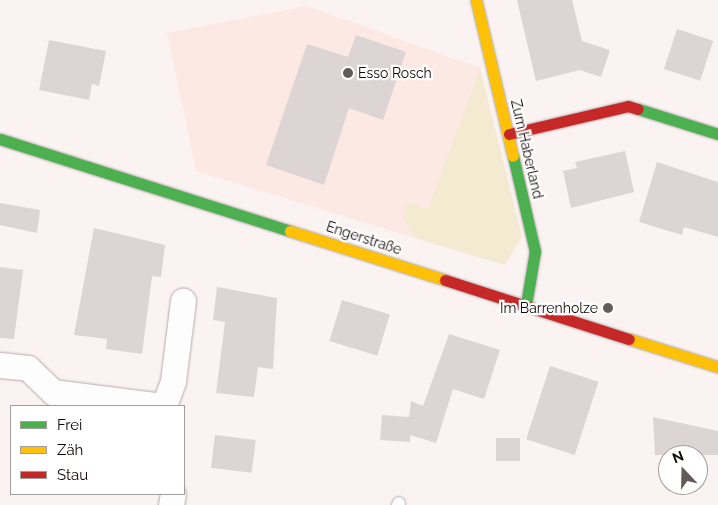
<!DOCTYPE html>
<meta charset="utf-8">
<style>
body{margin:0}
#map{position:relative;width:718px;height:505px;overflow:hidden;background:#faf3f2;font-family:Raleway,sans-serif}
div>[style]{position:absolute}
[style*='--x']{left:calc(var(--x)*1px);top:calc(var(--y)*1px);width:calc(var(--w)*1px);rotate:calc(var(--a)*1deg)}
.built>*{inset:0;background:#fce9e3}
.green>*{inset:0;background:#f4ead2}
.building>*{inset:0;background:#ddd4d4;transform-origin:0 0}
.roads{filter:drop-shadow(0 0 1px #b3aba9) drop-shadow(0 0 1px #b3aba9)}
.lane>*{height:12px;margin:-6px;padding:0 6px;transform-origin:6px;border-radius:6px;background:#fefdfd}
.street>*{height:25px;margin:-12.5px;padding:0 12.5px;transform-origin:12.5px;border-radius:12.5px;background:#fefdfd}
.fast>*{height:11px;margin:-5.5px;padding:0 5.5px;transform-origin:5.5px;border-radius:5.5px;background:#4caf50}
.slow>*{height:11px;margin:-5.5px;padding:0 5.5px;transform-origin:5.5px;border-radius:5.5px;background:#ffc107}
.jam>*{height:11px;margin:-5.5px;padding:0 5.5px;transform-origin:5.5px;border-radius:5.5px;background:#c62828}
.dots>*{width:14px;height:14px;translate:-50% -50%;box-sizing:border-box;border:2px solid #fff;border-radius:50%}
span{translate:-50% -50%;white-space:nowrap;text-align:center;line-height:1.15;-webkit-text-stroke:4.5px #fff;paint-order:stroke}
.poi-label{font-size:14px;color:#110906}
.left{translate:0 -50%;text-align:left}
.right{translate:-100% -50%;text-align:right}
.street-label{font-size:14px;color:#110906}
.legend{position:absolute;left:10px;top:405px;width:175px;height:90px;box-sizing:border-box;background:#fff;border:1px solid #a09d9b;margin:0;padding:6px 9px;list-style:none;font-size:15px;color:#110906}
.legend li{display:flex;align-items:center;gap:10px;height:25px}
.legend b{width:25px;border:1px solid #a09d9b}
.north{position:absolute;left:658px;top:445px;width:50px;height:50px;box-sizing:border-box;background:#fff;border:1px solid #a09d9b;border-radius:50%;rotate:339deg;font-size:14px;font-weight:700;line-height:20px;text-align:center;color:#110906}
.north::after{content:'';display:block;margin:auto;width:18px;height:22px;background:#635b59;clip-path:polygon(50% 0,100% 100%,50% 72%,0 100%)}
</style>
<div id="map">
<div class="built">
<div style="clip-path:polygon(307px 6px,480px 68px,428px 209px,409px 202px,403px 217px,413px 235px,424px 241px,196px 171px,167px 33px)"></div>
</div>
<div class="green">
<div style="clip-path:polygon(480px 68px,522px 237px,505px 265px,424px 241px,413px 235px,403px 217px,408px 202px,428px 209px)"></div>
</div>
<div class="building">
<div style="clip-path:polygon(517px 0,572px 0,582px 41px,610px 50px,601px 77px,580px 70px,536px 81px)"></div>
<div style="left:677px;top:29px;width:38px;height:42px;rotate:18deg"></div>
<div style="clip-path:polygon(356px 35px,406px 52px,383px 120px,349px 108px,324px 185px,266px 165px,307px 44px,348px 57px)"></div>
<div style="clip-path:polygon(49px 40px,106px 51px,99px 86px,92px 84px,89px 100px,39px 90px)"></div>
<div style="clip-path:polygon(625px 151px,634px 192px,571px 208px,563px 171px,577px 168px,575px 162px)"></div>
<div style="clip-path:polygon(657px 162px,718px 182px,718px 237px,684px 227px,682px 235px,639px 222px)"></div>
<div style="clip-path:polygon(0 203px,40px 210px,37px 233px,0 225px)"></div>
<div style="clip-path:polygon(94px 228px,165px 245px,161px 277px,152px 276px,142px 354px,106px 349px,107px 339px,74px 335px)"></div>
<div style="clip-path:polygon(0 267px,23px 270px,14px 339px,0 338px)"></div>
<div style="clip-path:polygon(217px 287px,277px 298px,273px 369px,258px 367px,254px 397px,216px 393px,225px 322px,213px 320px)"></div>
<div style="left:342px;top:300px;width:50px;height:43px;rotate:17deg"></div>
<div style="clip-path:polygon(449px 334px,500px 350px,484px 399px,453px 389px,436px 443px,410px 435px,410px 442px,380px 440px,382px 415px,409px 417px,411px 401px,423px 406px)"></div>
<div style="left:550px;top:366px;width:51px;height:77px;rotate:18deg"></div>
<div style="clip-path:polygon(653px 417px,718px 431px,718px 455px,655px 455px)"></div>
<div style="left:215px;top:435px;width:41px;height:33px;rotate:7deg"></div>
<div style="left:496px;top:438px;width:24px;height:23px"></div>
</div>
<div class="roads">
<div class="lane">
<div style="--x:398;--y:505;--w:2;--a:-63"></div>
</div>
<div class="street">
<div style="--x:0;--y:365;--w:28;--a:6"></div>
<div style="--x:28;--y:368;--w:35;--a:44"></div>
<div style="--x:53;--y:392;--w:112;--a:7.2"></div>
<div style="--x:164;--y:406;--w:27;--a:-70"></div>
<div style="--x:173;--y:381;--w:81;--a:-82.9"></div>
<div style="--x:171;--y:505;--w:11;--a:-80"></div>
</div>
<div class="fast">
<div style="--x:638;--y:109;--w:84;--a:17.4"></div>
<div style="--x:0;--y:139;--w:304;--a:17.6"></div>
<div style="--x:513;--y:156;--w:98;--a:77"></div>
<div style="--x:535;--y:251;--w:55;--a:99.5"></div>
</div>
<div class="slow">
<div style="--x:476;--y:0;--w:160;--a:76.7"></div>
<div style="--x:290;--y:231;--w:163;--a:17.5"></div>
<div style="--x:629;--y:339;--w:93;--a:17.5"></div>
</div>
<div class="jam">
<div style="--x:509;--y:134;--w:122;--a:-13.2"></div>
<div style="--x:628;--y:106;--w:10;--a:17"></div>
<div style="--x:445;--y:280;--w:193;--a:17.8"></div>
</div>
</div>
<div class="dots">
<div style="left:348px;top:73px;background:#635b59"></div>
<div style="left:608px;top:308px;background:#635b59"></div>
</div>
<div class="poi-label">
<span class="left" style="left:358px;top:73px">Esso Rosch</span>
<span class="right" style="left:598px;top:308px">Im Barrenholze</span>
</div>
<div class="street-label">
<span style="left:527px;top:149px;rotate:77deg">Zum Haberland</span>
<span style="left:364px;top:238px;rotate:18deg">Engerstraße</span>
</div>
<ul class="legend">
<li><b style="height:6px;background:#4caf50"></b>Frei</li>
<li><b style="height:6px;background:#ffc107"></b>Zäh</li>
<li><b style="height:6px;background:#c62828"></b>Stau</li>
</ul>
<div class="north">N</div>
</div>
